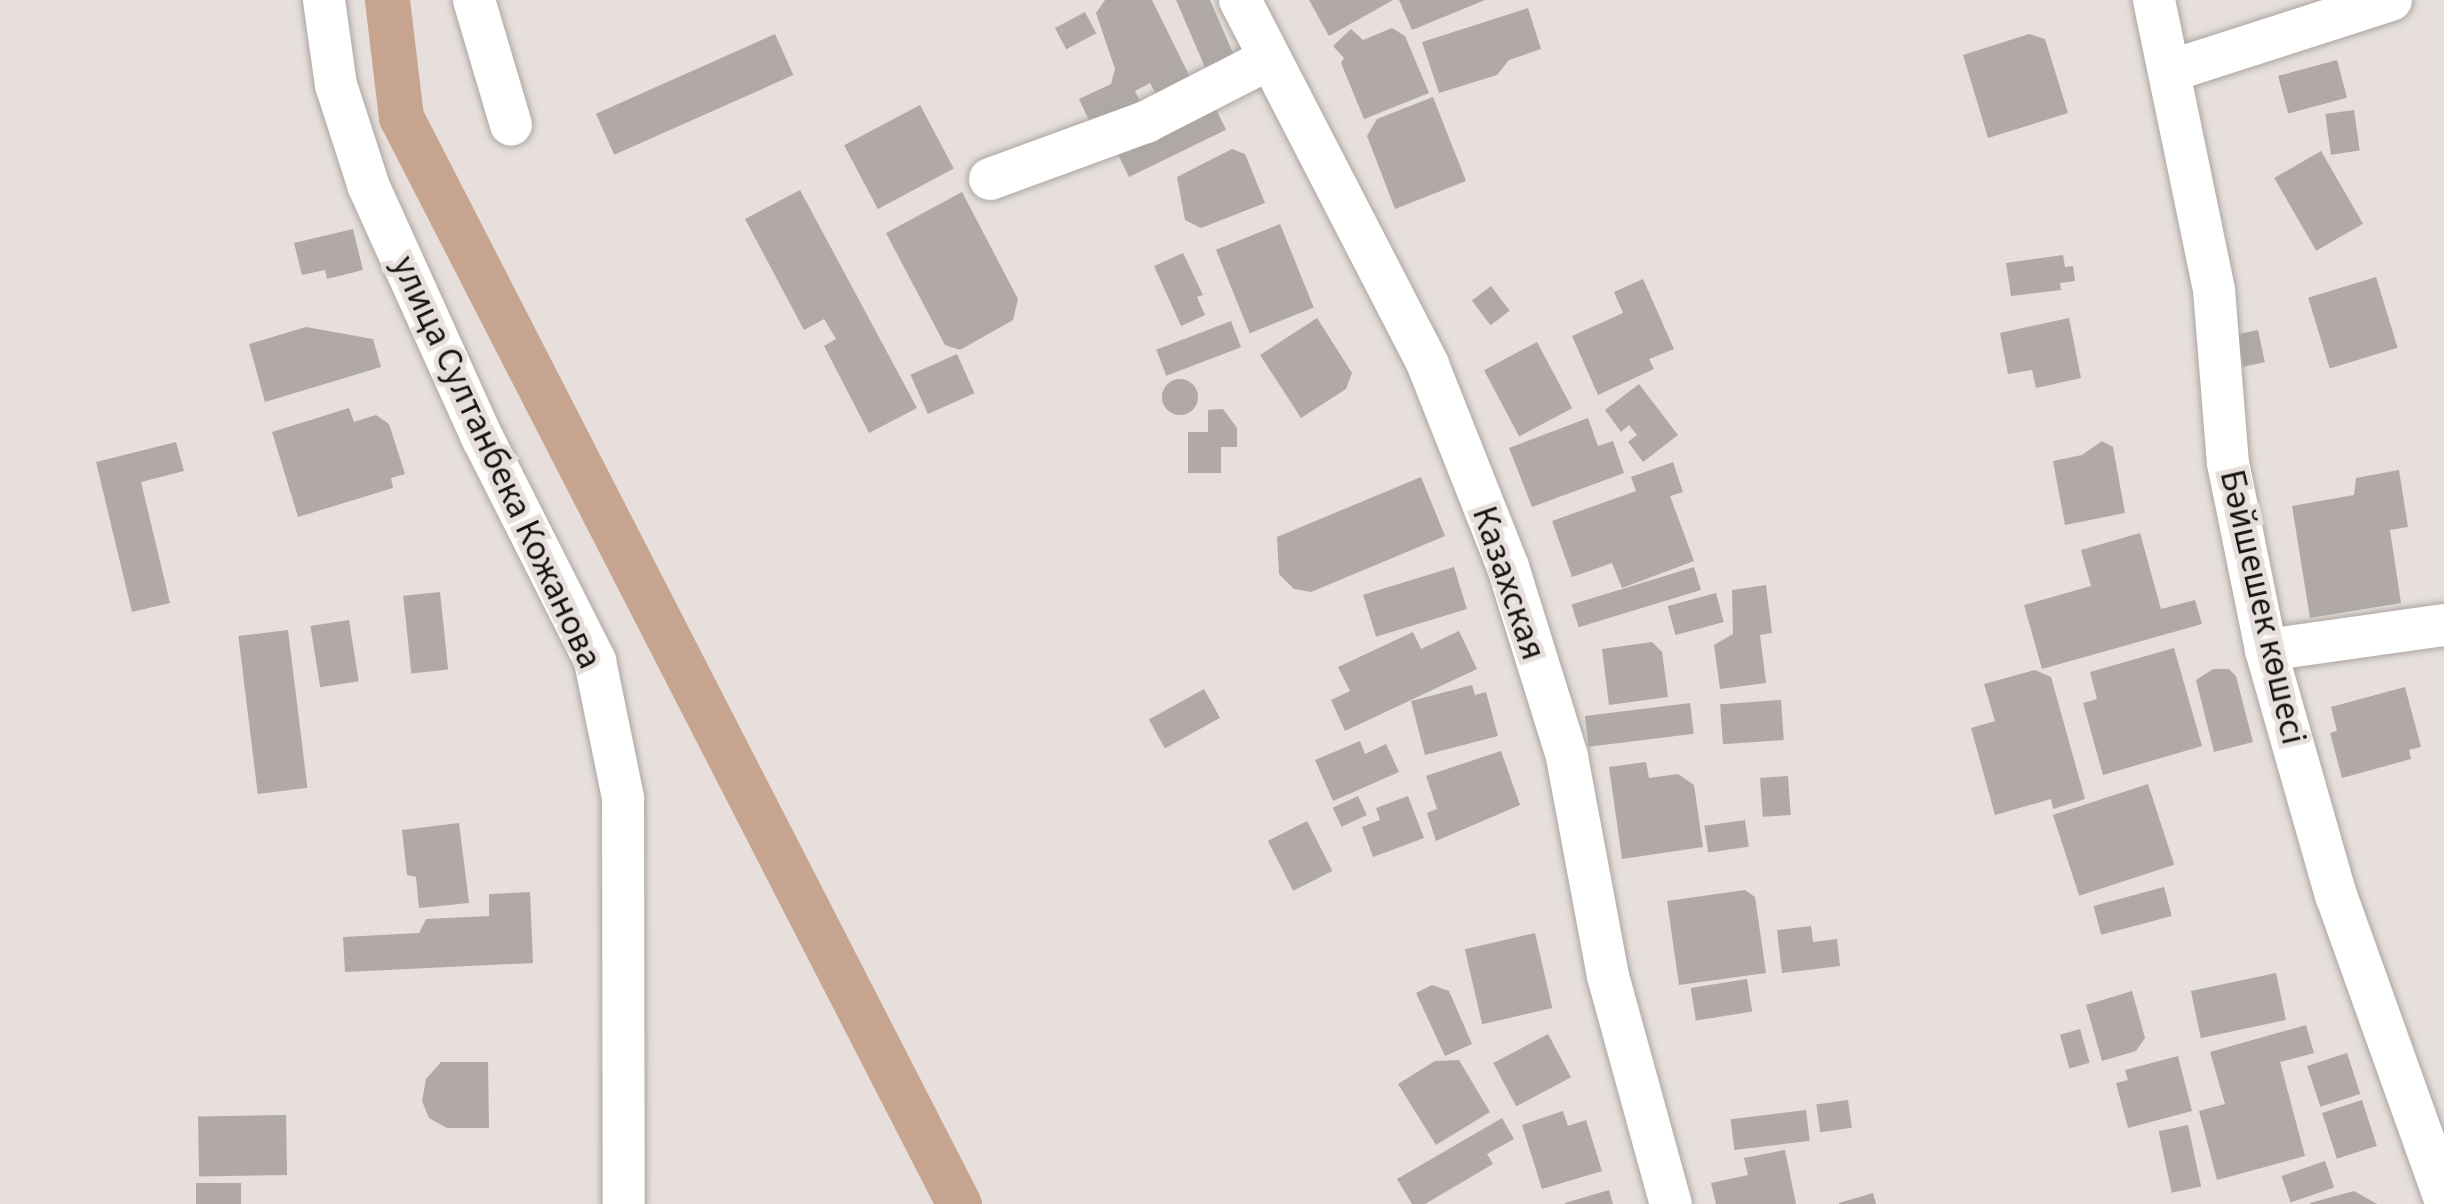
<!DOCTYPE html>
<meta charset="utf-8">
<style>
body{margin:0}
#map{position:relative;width:2444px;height:1204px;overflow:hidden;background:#e6dfdb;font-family:"Source Sans 3",sans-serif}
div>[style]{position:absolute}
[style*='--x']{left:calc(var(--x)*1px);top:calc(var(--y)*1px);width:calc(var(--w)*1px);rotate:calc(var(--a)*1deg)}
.canal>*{height:45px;margin:-22.5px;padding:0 22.5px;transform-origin:22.5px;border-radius:22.5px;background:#c6a48f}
.building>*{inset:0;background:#b0a9a5;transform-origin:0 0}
.round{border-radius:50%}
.roads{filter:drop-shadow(0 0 3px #aca5a1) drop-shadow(0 0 3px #aca5a1)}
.street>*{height:42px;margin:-21px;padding:0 21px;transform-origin:21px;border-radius:21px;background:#fff}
span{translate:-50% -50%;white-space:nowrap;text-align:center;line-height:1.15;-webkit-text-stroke:10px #e6dfdb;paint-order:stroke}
.street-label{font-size:36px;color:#161412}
</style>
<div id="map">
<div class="canal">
<div style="--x:387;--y:0;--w:118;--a:83.2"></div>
<div style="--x:401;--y:117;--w:1222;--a:62.83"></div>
</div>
<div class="building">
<div style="clip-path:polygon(1105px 0,1152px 0,1191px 79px,1157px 96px,1150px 83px,1135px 91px,1143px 107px,1094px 131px,1079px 99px,1111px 84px,1115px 69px,1096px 13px)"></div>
<div style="clip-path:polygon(1176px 0,1210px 0,1236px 60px,1207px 72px)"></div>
<div style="clip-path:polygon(1309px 0,1393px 0,1329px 36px)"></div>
<div style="clip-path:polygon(1399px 0,1485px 0,1412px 30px)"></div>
<div style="clip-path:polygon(1528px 8px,1541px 49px,1509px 60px,1497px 75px,1439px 93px,1422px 42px)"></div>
<div style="left:1085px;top:12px;width:24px;height:34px;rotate:62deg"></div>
<div style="clip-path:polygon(1392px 28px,1405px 36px,1429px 93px,1364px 119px,1341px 63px,1344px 58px,1333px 46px,1351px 29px,1363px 40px)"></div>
<div style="left:775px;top:34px;width:45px;height:196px;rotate:66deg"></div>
<div style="clip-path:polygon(2029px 34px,2045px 39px,2068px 113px,1988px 138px,1963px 55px)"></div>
<div style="left:2337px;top:60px;width:39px;height:61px;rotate:75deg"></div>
<div style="clip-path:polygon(1433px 97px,1466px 181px,1395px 209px,1367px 136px,1377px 119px)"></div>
<div style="left:1212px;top:101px;width:32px;height:108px;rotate:64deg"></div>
<div style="left:920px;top:105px;width:72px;height:86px;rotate:62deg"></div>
<div style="left:2354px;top:110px;width:41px;height:29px;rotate:82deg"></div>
<div style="clip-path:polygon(1232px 149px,1245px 154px,1265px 203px,1201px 228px,1185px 220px,1177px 177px)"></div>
<div style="left:2321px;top:151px;width:84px;height:54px;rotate:60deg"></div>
<div style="clip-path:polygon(800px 190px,917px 408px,869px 433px,824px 346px,836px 339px,824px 319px,804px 330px,745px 219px)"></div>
<div style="clip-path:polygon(962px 192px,1018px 299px,1013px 320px,960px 350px,945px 345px,886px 233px)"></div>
<div style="left:1280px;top:224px;width:90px;height:69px;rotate:68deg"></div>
<div style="clip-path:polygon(353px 229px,363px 270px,327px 279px,325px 270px,302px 275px,294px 243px)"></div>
<div style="clip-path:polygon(1183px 253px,1203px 295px,1197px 297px,1205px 315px,1181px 326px,1154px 266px)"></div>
<div style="clip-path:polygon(2063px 255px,2065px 267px,2073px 266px,2075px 281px,2060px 283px,2061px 290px,2011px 296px,2006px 263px)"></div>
<div style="left:2376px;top:277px;width:74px;height:71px;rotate:73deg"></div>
<div style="clip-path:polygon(1643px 279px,1674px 349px,1649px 359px,1654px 369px,1598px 395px,1572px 336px,1623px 313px,1614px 292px)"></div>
<div style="left:1491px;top:286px;width:31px;height:24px;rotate:53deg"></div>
<div style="clip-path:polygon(1317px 318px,1352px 373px,1346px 389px,1301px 418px,1260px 355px)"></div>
<div style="clip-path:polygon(2069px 318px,2081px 378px,2036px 388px,2032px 370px,2008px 374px,2000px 333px)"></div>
<div style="left:1231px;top:321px;width:28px;height:80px;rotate:69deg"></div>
<div style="clip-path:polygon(306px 327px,373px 339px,381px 367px,265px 402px,249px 344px)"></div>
<div style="left:2258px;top:330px;width:33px;height:22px;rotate:78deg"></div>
<div style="left:1537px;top:342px;width:75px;height:60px;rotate:62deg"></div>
<div style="left:957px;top:354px;width:43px;height:51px;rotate:66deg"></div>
<div class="round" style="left:1162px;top:379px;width:36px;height:36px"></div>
<div style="clip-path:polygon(1639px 384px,1678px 435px,1643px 462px,1628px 442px,1637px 435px,1629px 425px,1621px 432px,1605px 410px)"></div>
<div style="clip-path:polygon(349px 408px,354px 422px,376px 415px,389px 424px,405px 474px,391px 478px,393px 488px,298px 517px,272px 432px)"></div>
<div style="clip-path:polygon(1223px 409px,1237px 428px,1237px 447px,1221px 447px,1221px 473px,1188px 473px,1188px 432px,1208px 432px,1208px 410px)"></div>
<div style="clip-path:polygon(1588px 418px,1598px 446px,1613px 441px,1624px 473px,1532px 507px,1509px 448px)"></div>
<div style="clip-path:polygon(2102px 441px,2113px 447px,2125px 513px,2065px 525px,2053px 461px,2082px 455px)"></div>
<div style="clip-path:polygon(176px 442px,184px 471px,141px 482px,170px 603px,132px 612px,96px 462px)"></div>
<div style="clip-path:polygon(1673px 462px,1683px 492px,1670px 496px,1694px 561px,1622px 588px,1612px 563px,1572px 577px,1552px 521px,1636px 491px,1631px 477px)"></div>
<div style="clip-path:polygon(2399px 470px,2408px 527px,2390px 530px,2401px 603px,2310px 618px,2292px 506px,2354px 495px,2356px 478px)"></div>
<div style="clip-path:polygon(1421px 477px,1445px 536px,1311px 592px,1294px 589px,1279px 574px,1277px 537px)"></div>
<div style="clip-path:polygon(2140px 533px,2161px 609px,2195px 600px,2202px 624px,2042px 669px,2024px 605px,2091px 586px,2081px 550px)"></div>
<div style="left:1454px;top:567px;width:44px;height:95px;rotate:73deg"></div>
<div style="left:1694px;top:567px;width:24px;height:128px;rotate:73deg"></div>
<div style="clip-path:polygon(1766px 585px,1772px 633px,1760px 635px,1766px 683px,1720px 689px,1714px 645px,1733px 634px,1732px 590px)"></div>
<div style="left:440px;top:592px;width:78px;height:37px;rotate:84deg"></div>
<div style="left:1716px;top:593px;width:30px;height:50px;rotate:75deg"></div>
<div style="left:349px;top:620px;width:62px;height:39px;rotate:81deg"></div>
<div style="left:288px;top:630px;width:159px;height:50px;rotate:83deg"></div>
<div style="clip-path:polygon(1459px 631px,1477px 669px,1345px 731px,1331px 700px,1350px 691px,1338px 667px,1413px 632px,1421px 649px)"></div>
<div style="clip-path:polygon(1652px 642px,1662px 652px,1668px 697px,1609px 705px,1602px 649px)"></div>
<div style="clip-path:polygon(2174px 648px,2202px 746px,2103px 775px,2083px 703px,2097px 699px,2090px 672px)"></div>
<div style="clip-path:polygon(2213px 669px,2229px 669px,2236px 676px,2253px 742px,2214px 752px,2196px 680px)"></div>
<div style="clip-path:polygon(2035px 670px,2051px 677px,2085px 799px,2053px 809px,2051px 799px,1995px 815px,1971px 728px,1995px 721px,1984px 684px)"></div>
<div style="clip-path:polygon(1472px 685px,1475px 695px,1486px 692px,1498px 736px,1425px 755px,1411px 701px)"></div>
<div style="clip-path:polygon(2405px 687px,2421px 747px,2409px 750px,2411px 759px,2342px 778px,2330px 733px,2337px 731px,2331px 707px)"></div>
<div style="left:1204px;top:689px;width:33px;height:63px;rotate:61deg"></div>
<div style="left:1781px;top:700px;width:40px;height:61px;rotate:86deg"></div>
<div style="left:1690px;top:703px;width:31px;height:106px;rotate:83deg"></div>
<div style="clip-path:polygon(1360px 741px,1365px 754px,1386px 744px,1399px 772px,1333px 801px,1315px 760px)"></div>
<div style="clip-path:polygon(1501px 751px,1520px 805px,1436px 841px,1427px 813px,1437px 809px,1426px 776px)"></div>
<div style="clip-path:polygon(1646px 762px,1649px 778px,1678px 774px,1694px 785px,1703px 847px,1622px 859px,1609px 767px)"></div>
<div style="left:1788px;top:776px;width:39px;height:28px;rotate:86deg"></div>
<div style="left:2148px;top:784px;width:85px;height:100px;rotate:72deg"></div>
<div style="left:1358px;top:796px;width:21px;height:28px;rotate:65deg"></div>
<div style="clip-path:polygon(1408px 796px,1424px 838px,1373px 857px,1362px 827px,1380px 820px,1376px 808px)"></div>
<div style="left:1745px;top:820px;width:27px;height:41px;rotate:82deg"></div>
<div style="left:1307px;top:821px;width:56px;height:44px;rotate:63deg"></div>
<div style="clip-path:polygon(459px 823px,469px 903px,419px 908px,416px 877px,407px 875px,402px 830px)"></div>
<div style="left:2164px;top:887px;width:30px;height:73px;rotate:75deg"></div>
<div style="clip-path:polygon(1745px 890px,1755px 897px,1766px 973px,1679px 985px,1667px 901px)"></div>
<div style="clip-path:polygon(530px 892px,533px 963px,345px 972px,343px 937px,419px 933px,426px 919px,489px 916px,489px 894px)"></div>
<div style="clip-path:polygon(1811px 926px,1813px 942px,1837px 939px,1840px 966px,1782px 973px,1777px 930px)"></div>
<div style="left:1535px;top:933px;width:77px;height:72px;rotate:77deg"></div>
<div style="left:2276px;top:973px;width:48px;height:87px;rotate:78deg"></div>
<div style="left:1747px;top:979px;width:33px;height:57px;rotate:81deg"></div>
<div style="clip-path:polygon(1432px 985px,1449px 991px,1472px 1044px,1445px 1056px,1416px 993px)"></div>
<div style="clip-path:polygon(2132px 991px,2145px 1038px,2136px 1051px,2102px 1061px,2086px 1005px)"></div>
<div style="clip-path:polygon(2306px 1025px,2314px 1053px,2280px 1062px,2305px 1156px,2217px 1180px,2199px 1111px,2225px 1104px,2210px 1052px)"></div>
<div style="left:2080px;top:1029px;width:35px;height:21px;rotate:74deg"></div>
<div style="left:1548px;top:1034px;width:49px;height:62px;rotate:62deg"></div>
<div style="left:2347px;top:1053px;width:43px;height:42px;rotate:72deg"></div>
<div style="clip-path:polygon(2178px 1056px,2192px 1111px,2128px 1128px,2116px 1083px,2128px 1080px,2125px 1070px)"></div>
<div style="clip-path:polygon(1459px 1060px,1490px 1112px,1436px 1145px,1398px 1084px,1435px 1061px)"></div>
<div style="clip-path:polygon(441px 1062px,488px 1062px,489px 1128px,447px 1128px,429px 1118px,422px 1101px,426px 1079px)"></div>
<div style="left:1848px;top:1100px;width:28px;height:32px;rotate:82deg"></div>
<div style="left:2362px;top:1100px;width:48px;height:42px;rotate:72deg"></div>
<div style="left:1806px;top:1110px;width:31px;height:76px;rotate:83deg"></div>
<div style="clip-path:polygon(1563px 1111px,1568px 1126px,1586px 1120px,1602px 1171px,1542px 1189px,1522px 1125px)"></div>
<div style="left:286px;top:1115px;width:60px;height:88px;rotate:89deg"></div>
<div style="clip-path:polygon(1502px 1118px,1514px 1139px,1487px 1154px,1493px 1164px,1425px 1204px,1412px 1204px,1397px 1179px)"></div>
<div style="left:2188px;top:1125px;width:63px;height:30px;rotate:78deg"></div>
<div style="clip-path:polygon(1785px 1150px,1796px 1204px,1716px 1204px,1711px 1183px,1748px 1175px,1744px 1158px)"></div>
<div style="left:2325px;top:1161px;width:28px;height:46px;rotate:71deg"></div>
<div style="left:196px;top:1183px;width:45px;height:21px"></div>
<div style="clip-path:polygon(1609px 1190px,1613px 1204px,1565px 1204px,1565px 1203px)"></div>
<div style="clip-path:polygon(2354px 1191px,2377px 1204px,2310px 1204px,2310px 1203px)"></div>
<div style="clip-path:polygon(1873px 1193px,1876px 1204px,1839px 1204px,1839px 1203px)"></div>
</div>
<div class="roads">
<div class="street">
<div style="--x:324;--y:0;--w:86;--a:82"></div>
<div style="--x:336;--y:85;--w:107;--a:72.1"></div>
<div style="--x:369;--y:187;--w:277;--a:65.7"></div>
<div style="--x:483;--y:439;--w:249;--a:63.2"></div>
<div style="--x:595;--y:661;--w:140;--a:78.4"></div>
<div style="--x:623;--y:798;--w:406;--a:89.9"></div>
<div style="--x:474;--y:0;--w:130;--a:73.5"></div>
<div style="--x:1240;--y:0;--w:411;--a:62.7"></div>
<div style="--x:1428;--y:365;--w:217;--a:68.4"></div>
<div style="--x:1508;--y:567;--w:199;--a:72.7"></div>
<div style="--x:1567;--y:757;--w:223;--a:79.4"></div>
<div style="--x:1608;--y:976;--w:237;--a:74.6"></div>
<div style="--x:2154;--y:0;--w:296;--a:78.3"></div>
<div style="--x:2214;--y:290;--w:174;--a:85.4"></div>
<div style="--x:2228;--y:463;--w:191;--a:78.5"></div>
<div style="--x:2266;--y:650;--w:255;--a:74.1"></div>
<div style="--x:2336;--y:895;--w:320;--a:70.3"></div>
<div style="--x:2173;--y:70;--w:229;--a:-17.8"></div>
<div style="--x:990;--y:179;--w:166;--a:-20.1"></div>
<div style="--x:1146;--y:122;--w:138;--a:-27.1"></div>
<div style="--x:2266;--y:650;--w:180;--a:-8"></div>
</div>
</div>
<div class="street-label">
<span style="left:497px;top:462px;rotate:65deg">улица Султанбека Кожанова</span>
<span style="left:1509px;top:583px;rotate:71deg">Казахская</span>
<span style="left:2263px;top:607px;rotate:77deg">Бәйшешек көшесі</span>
</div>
</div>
